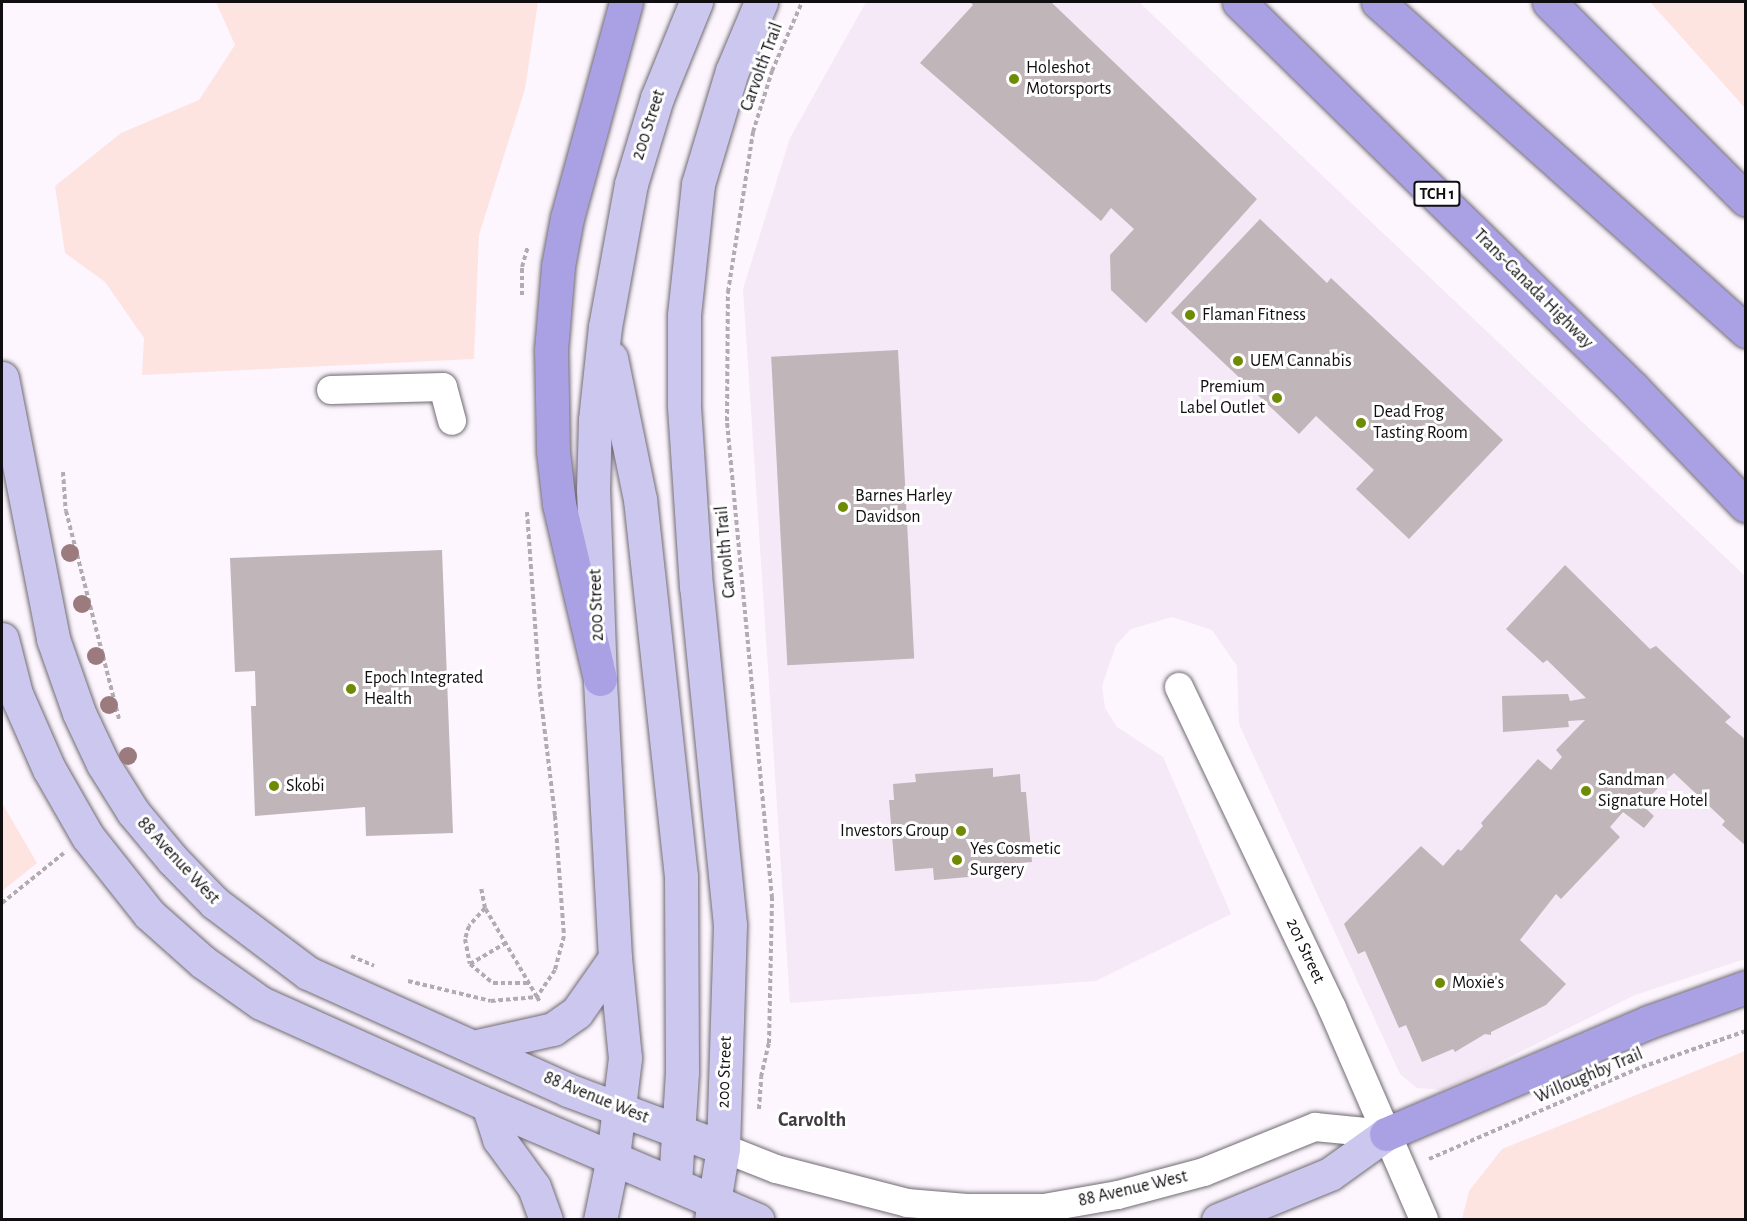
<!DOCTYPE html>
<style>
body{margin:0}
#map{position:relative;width:1747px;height:1221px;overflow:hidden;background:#fdf6fe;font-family:"Alegreya Sans",sans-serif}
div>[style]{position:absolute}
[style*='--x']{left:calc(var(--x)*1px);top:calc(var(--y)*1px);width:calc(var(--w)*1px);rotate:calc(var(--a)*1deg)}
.built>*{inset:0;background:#f5e8f7}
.green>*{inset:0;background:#fde4e1}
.building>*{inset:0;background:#c0b5b9;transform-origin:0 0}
.path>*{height:4px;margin-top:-2px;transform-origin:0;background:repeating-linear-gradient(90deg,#b2acb2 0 4.5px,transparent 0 7.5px)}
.roads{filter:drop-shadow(0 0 2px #716a72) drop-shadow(0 0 2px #716a72)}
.minor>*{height:28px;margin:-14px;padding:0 14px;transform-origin:14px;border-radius:14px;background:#fff}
.major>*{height:33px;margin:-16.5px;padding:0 16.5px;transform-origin:16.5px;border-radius:16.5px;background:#cbc7ef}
.highway>*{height:33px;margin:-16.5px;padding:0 16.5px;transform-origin:16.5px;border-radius:16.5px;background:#a9a1e4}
.trees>*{width:18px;height:18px;margin:-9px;border-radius:50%;background:#9b7b7e}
.dots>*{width:16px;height:16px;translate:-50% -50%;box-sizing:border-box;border:3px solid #fff;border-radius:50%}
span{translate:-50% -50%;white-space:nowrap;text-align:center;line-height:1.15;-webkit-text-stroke:6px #fff;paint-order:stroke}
.shield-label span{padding:2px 4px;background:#fff;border:2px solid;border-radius:4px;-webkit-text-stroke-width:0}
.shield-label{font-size:16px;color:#110e11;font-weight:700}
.street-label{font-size:18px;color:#110e11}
.poi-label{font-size:18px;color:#110e11}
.left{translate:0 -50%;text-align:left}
.right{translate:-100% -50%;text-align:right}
.neighbourhood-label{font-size:20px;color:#403a41;font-weight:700}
.frame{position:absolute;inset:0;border:3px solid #110e11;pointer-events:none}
</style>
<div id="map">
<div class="built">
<div style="clip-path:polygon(866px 2px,1139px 2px,1745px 576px,1745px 959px,1635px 995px,1443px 1090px,1417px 1088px,1400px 1074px,1239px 724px,1237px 666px,1212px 630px,1172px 617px,1131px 629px,1116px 645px,1102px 686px,1105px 708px,1117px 727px,1163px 757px,1231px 914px,1096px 981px,790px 1003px,743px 289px,790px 138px)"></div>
</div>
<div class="green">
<div style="clip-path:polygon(216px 2px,538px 2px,525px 89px,479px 235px,474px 359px,142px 375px,144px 338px,105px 282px,65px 253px,55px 186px,121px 133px,199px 100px,235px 45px)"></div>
<div style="clip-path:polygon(1650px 2px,1745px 2px,1745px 108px)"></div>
<div style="clip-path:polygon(2px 803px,37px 863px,2px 891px)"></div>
<div style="clip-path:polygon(1745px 1051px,1745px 1219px,1462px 1219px,1469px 1191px,1502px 1149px)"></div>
</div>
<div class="building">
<div style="clip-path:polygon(970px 2px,1051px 2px,1257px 199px,1146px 323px,1111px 290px,1110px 255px,1134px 229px,1111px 208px,1101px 221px,920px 63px,973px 5px)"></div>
<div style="clip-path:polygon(1260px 219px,1327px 283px,1331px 278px,1503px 440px,1409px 539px,1356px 489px,1374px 470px,1316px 416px,1299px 434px,1171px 313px)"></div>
<div style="left:898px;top:350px;width:309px;height:127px;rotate:87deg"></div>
<div style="clip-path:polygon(442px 550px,453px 833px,366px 836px,365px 807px,255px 816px,251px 706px,256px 706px,255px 671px,235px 672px,230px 558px)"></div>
<div style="clip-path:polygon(1565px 565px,1650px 649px,1656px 646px,1731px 717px,1725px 722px,1746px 740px,1746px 846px,1722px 825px,1725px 821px,1674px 773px,1663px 783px,1657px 777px,1652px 783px,1658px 788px,1642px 805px,1654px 816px,1644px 828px,1623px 812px,1610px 827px,1620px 837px,1561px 899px,1556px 894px,1520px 940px,1566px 984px,1546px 1005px,1491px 1032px,1491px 1035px,1485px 1034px,1455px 1052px,1453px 1049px,1422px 1062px,1406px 1025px,1399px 1028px,1365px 951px,1358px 954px,1344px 924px,1421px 846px,1443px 866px,1458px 849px,1461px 851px,1483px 826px,1481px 823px,1538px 759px,1551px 770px,1562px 757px,1556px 750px,1585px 720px,1568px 721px,1569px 727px,1503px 732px,1502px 696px,1568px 694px,1570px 701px,1586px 698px,1547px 660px,1543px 663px,1506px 629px)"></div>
<div style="clip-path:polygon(993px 768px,993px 777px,1020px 774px,1021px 792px,1026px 792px,1032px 862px,990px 865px,991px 875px,934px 880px,933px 868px,895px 871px,889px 800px,894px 800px,893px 784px,916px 782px,915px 774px)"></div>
</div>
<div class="path">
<div style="--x:522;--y:295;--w:28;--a:-90"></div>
<div style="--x:522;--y:267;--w:22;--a:-74"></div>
<div style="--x:63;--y:472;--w:39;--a:86"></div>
<div style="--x:66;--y:511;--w:215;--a:75.7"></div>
<div style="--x:527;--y:512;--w:180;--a:85.9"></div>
<div style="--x:540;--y:692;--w:125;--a:83.1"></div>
<div style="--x:555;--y:816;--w:120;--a:85.7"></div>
<div style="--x:564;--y:936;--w:35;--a:105"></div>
<div style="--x:555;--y:970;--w:32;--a:124"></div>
<div style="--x:537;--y:997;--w:6;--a:59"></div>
<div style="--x:2;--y:903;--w:80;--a:-38.9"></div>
<div style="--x:485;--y:908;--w:24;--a:132"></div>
<div style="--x:469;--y:926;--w:14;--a:107"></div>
<div style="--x:465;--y:939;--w:25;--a:79"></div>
<div style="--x:470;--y:964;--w:30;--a:40"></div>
<div style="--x:493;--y:983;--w:36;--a:0"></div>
<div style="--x:351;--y:956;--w:25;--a:23"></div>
<div style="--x:470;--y:964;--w:42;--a:-30.3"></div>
<div style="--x:408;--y:981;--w:85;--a:13.5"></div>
<div style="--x:491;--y:1001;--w:46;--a:-5"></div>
<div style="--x:537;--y:997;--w:103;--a:-120.3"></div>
<div style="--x:485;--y:908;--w:21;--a:-101"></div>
<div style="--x:759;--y:1109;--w:32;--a:-86"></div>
<div style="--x:761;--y:1077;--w:35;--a:-77"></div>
<div style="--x:769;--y:1043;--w:145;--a:-88.8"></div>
<div style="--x:772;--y:898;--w:479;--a:-95.4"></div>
<div style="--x:727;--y:421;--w:129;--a:-89.6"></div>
<div style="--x:728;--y:292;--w:162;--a:-81.1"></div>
<div style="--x:753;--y:132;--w:64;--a:-72.7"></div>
<div style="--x:772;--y:71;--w:75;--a:-66.5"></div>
<div style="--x:1429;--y:1159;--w:232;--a:-23.4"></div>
<div style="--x:1642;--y:1067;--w:110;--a:-19.1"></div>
</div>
<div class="roads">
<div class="minor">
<div style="--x:331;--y:390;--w:112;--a:-1.5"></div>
<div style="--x:443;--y:387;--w:35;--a:75"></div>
<div style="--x:1179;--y:687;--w:356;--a:64.5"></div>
<div style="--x:1332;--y:1008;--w:231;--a:66.5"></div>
<div style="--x:723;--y:1148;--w:57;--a:21.6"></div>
<div style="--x:776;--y:1169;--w:135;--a:14.5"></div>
<div style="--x:907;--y:1203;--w:60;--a:4.8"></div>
<div style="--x:967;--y:1208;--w:77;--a:0"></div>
<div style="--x:1044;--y:1208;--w:75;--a:-10"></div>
<div style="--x:1118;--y:1195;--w:89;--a:-15"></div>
<div style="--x:1204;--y:1172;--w:120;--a:-22.1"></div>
<div style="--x:1315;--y:1127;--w:71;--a:5.6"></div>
</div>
<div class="major">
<div style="--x:611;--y:358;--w:144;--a:78.4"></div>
<div style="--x:640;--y:499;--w:379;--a:83.8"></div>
<div style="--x:681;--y:876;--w:196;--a:89.7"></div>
<div style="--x:682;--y:1072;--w:112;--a:93.6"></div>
<div style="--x:2;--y:378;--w:266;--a:78.9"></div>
<div style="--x:53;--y:639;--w:78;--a:70.6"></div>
<div style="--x:79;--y:713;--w:56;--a:64.8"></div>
<div style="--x:103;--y:764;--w:57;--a:58"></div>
<div style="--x:133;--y:812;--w:62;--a:50.2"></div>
<div style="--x:173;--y:860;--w:60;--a:45.7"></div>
<div style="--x:215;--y:903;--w:116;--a:37"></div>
<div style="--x:308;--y:973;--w:285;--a:24.2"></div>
<div style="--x:568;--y:1090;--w:165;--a:20.5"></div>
<div style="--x:2;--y:639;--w:57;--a:75.7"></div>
<div style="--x:16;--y:694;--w:82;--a:66.3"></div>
<div style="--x:49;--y:769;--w:78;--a:60.2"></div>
<div style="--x:88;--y:837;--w:98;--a:51.6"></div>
<div style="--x:149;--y:914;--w:72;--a:41.6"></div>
<div style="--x:203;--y:962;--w:71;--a:35.3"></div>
<div style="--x:261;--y:1003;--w:249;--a:24.2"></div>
<div style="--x:488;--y:1105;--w:293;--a:23.1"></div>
<div style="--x:477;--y:1046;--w:78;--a:-12.6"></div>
<div style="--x:553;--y:1029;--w:29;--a:-35"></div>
<div style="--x:577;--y:1012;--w:66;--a:-54.9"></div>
<div style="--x:488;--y:1105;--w:36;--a:72"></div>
<div style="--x:499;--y:1139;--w:59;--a:53.9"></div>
<div style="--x:534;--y:1187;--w:35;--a:70"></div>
<div style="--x:600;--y:1220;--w:64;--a:-78.3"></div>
<div style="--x:613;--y:1157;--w:100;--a:-83.1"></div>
<div style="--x:625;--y:1058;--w:100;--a:-95.7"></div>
<div style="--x:615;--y:958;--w:279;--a:-93.1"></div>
<div style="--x:600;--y:679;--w:189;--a:-92.1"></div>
<div style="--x:593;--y:490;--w:70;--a:-88.4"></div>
<div style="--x:595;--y:420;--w:94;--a:-83.9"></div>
<div style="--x:605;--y:327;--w:145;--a:-79.7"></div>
<div style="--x:631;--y:184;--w:90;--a:-73.2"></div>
<div style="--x:657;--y:98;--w:104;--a:-67.9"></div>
<div style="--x:711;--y:1220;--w:73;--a:-80.5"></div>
<div style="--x:723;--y:1148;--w:223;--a:-88.2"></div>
<div style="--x:730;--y:925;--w:340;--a:-95.7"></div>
<div style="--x:696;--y:587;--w:183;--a:-93.8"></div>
<div style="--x:684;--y:404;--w:89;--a:-90"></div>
<div style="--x:684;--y:315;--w:132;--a:-83.9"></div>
<div style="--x:698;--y:184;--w:118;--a:-73.3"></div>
<div style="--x:732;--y:71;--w:75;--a:-67.2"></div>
<div style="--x:1218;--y:1220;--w:121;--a:-22.3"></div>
<div style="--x:1330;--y:1174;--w:69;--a:-35.5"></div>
</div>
<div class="highway">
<div style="--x:1239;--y:2;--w:552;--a:44.41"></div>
<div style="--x:1633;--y:388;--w:163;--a:46.2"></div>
<div style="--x:1378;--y:2;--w:494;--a:41.8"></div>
<div style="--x:1549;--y:2;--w:279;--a:45.1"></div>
<div style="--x:600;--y:679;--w:180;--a:-103.2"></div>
<div style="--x:559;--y:504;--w:53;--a:-96.5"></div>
<div style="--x:553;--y:451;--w:101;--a:-91.1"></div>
<div style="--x:551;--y:350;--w:84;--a:-85.2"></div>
<div style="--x:558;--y:266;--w:49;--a:-79.4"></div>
<div style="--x:567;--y:218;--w:224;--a:-74.7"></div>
<div style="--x:1386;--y:1134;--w:286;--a:-23.1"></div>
<div style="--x:1649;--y:1022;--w:103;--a:-19.8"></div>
</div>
</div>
<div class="trees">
<div style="left:70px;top:553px"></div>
<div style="left:82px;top:604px"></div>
<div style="left:96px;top:656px"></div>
<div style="left:109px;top:705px"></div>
<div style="left:128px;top:756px"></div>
</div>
<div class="dots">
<div style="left:1014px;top:79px;background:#6f8b04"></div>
<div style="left:1190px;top:315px;background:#6f8b04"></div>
<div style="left:1238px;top:361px;background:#6f8b04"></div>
<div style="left:1277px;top:398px;background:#6f8b04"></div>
<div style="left:1361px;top:423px;background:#6f8b04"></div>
<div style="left:843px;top:507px;background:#6f8b04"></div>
<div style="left:351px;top:689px;background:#6f8b04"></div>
<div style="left:274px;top:786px;background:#6f8b04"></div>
<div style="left:1586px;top:791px;background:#6f8b04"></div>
<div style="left:961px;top:831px;background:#6f8b04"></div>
<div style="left:957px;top:860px;background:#6f8b04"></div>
<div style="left:1440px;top:983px;background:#6f8b04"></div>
</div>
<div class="shield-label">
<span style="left:1437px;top:194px">TCH 1</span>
</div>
<div class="street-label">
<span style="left:762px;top:67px;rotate:-70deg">Carvolth Trail</span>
<span style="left:649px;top:125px;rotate:-72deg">200 Street</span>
<span style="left:1533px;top:289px;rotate:45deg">Trans-Canada Highway</span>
<span style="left:726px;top:552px;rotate:-95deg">Carvolth Trail</span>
<span style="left:597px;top:605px;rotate:-92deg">200 Street</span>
<span style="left:178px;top:861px;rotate:47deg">88 Avenue West</span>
<span style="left:1305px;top:951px;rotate:65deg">201 Street</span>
<span style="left:725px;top:1072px;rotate:-88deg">200 Street</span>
<span style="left:1589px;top:1076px;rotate:-23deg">Willoughby Trail</span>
<span style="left:596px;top:1098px;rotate:22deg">88 Avenue West</span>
<span style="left:1133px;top:1189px;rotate:-13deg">88 Avenue West</span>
</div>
<div class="poi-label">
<span class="left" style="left:1026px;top:79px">Holeshot<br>Motorsports</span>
<span class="left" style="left:1202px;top:315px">Flaman Fitness</span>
<span class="left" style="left:1250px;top:361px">UEM Cannabis</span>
<span class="right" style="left:1265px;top:398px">Premium<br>Label Outlet</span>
<span class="left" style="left:1373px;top:423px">Dead Frog<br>Tasting Room</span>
<span class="left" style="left:855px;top:507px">Barnes Harley<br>Davidson</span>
<span class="left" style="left:364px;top:689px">Epoch Integrated<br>Health</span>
<span class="left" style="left:1598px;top:791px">Sandman<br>Signature Hotel</span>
<span class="left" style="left:286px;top:786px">Skobi</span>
<span class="right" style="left:949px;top:831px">Investors Group</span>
<span class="left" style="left:970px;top:860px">Yes Cosmetic<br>Surgery</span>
<span class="left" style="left:1452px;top:983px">Moxie's</span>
</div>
<div class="neighbourhood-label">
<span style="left:812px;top:1120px">Carvolth</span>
</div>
<div class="frame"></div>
</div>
